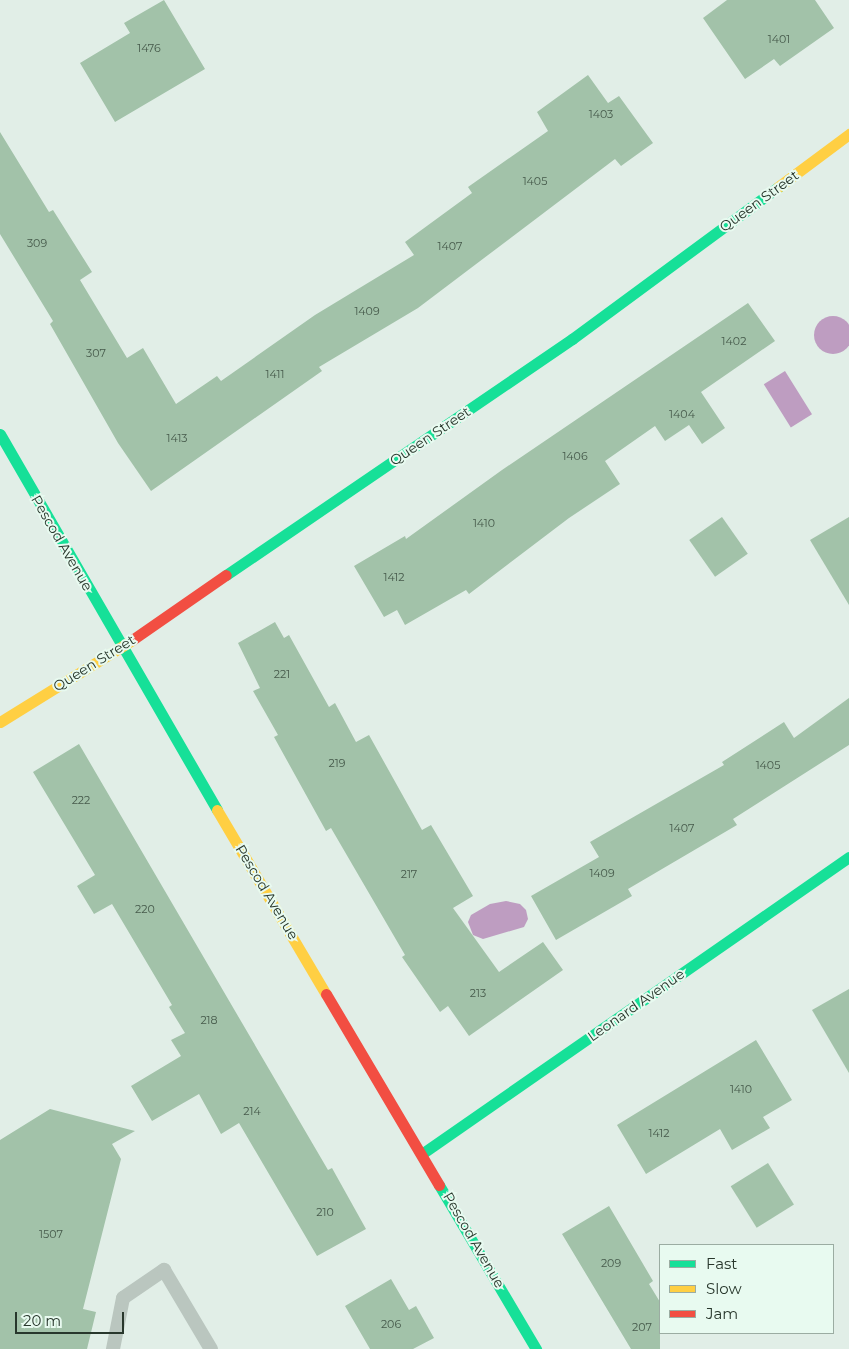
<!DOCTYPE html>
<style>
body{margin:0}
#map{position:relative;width:849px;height:1349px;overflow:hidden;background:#e1eee7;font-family:Montserrat,sans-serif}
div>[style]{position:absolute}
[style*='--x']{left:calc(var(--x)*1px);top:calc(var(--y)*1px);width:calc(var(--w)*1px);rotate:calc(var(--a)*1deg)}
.water>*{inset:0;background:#be9dc1;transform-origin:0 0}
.round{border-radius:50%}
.building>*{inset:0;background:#a2c2a9;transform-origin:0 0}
.lane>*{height:14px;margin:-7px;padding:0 7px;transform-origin:7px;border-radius:7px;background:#bac6bf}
.fast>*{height:11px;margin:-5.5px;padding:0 5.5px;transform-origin:5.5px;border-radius:5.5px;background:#16e098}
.slow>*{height:11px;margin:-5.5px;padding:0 5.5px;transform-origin:5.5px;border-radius:5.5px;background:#ffcf43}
.jam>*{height:11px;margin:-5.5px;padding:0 5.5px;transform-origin:5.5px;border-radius:5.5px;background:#f24e42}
span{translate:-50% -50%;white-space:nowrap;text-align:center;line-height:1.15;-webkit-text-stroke:4px #e8faf0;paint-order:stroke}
.number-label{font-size:11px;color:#465a4b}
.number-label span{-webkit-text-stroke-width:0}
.street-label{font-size:14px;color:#28372c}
.legend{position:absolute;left:659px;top:1244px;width:175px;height:90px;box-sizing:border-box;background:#e8faf0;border:1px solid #9baca2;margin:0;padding:6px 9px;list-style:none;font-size:15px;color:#28372c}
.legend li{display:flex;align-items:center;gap:10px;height:25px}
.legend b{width:25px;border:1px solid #9baca2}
.scale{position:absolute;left:15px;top:1312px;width:109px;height:22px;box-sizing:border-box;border:2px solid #28372c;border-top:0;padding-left:6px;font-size:15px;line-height:18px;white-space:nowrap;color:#28372c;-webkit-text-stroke:4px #e8faf0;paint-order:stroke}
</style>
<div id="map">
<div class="water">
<div class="round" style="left:814px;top:316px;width:38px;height:38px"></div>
<div style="left:785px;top:371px;width:51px;height:25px;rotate:58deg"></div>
<div style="clip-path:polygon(506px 901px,520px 904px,526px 910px,528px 919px,524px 927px,483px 939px,473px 935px,468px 922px,471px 915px,490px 904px)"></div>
</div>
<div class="building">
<div style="clip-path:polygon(164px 0,205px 69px,115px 122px,80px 63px,130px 33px,124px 23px)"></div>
<div style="clip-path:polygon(727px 0,815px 0,834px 28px,780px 66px,774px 59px,745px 79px,703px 18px)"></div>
<div style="clip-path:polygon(588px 75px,608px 103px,619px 96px,653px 143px,621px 166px,615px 159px,418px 308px,319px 367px,322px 371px,151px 491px,118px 443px,50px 324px,53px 321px,0 234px,0 132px,49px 212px,53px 210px,92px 272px,80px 280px,127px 358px,143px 348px,176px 404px,217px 376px,221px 381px,315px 315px,414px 255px,405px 242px,472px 193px,468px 187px,548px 131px,537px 112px)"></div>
<div style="clip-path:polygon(748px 303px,775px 341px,701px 392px,725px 428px,702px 444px,689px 425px,665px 441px,655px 426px,605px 461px,620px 484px,569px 518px,469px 594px,466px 590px,405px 625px,397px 610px,384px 617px,354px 566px,405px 536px,406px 539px,502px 470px)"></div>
<div style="left:722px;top:517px;width:45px;height:40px;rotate:55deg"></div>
<div style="clip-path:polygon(849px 517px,849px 605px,810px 540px)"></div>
<div style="clip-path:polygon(275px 622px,284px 638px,289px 635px,329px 707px,335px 703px,356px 742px,369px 735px,422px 830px,431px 825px,473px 896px,453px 908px,499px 972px,543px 942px,563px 970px,469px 1036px,448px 1006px,440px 1012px,402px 957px,405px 955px,331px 828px,326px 831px,274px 737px,278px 735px,253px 691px,260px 688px,238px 643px)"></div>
<div style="clip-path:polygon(849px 698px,849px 745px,733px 819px,737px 825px,628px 889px,632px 896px,556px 940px,531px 896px,599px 857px,590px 842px,724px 765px,722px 762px,784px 722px,794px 738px)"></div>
<div style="clip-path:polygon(79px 744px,328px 1170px,332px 1168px,366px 1229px,317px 1256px,239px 1123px,221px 1134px,199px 1094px,152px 1121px,131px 1086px,181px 1056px,171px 1040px,185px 1033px,169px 1007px,172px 1005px,112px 904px,94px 914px,77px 886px,95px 875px,33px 772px)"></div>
<div style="clip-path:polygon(849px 989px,849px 1073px,812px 1010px)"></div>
<div style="clip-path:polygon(756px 1040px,792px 1100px,763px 1117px,770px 1128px,732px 1150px,720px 1129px,646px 1174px,617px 1125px)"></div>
<div style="clip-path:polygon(50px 1109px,135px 1131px,112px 1144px,121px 1159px,83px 1309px,96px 1312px,87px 1349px,0 1349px,0 1140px)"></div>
<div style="left:768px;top:1163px;width:49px;height:44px;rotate:58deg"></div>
<div style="clip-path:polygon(609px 1206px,653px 1281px,649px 1284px,660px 1302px,660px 1349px,631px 1349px,562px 1234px)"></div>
<div style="clip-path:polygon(391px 1279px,409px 1310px,416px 1306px,434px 1338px,413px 1349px,370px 1349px,345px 1306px)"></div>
</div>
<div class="lane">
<div style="--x:113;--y:1349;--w:52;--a:-78.9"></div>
<div style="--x:123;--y:1298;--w:50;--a:-34.3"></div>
<div style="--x:164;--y:1270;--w:92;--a:59.3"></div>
</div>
<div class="fast">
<div style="--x:0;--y:434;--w:434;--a:60"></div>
<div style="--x:226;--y:575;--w:419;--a:-34.3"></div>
<div style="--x:572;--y:339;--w:256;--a:-36.4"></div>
<div style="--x:423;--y:1153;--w:519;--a:-34.79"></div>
<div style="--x:439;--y:1185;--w:191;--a:59.4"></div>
</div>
<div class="slow">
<div style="--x:778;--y:187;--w:89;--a:-36.7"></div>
<div style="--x:0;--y:722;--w:155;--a:-31.8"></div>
<div style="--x:217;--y:810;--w:214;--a:59.4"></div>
</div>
<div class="jam">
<div style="--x:132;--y:640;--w:114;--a:-34.7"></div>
<div style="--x:326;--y:994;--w:222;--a:59.4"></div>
</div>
<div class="number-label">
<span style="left:779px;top:39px">1401</span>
<span style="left:149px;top:48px">1476</span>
<span style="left:601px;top:114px">1403</span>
<span style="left:535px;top:181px">1405</span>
<span style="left:37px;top:243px">309</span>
<span style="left:450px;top:246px">1407</span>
<span style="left:367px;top:311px">1409</span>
<span style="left:734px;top:341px">1402</span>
<span style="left:96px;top:353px">307</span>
<span style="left:275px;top:374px">1411</span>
<span style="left:682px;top:414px">1404</span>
<span style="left:177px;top:438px">1413</span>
<span style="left:575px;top:456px">1406</span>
<span style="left:484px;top:523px">1410</span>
<span style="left:394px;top:577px">1412</span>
<span style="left:282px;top:674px">221</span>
<span style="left:337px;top:763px">219</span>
<span style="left:768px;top:765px">1405</span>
<span style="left:81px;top:800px">222</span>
<span style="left:682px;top:828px">1407</span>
<span style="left:602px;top:873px">1409</span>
<span style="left:409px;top:874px">217</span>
<span style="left:145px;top:909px">220</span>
<span style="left:478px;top:993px">213</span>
<span style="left:209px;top:1020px">218</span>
<span style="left:741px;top:1089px">1410</span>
<span style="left:252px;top:1111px">214</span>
<span style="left:659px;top:1133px">1412</span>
<span style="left:325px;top:1212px">210</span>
<span style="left:51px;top:1234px">1507</span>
<span style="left:611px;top:1263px">209</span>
<span style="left:391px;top:1324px">206</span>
<span style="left:642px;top:1327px">207</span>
</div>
<div class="street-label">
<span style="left:759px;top:201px;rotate:-36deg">Queen Street</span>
<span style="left:430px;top:436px;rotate:-34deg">Queen Street</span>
<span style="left:62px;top:543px;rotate:60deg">Pescod Avenue</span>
<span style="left:94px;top:663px;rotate:-32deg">Queen Street</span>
<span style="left:267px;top:892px;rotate:59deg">Pescod Avenue</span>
<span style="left:636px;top:1005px;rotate:-35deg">Leonard Avenue</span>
<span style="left:474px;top:1240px;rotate:60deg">Pescod Avenue</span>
</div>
<ul class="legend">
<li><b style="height:6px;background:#16e098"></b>Fast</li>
<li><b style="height:6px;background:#ffcf43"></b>Slow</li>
<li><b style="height:6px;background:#f24e42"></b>Jam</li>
</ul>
<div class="scale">20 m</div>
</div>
